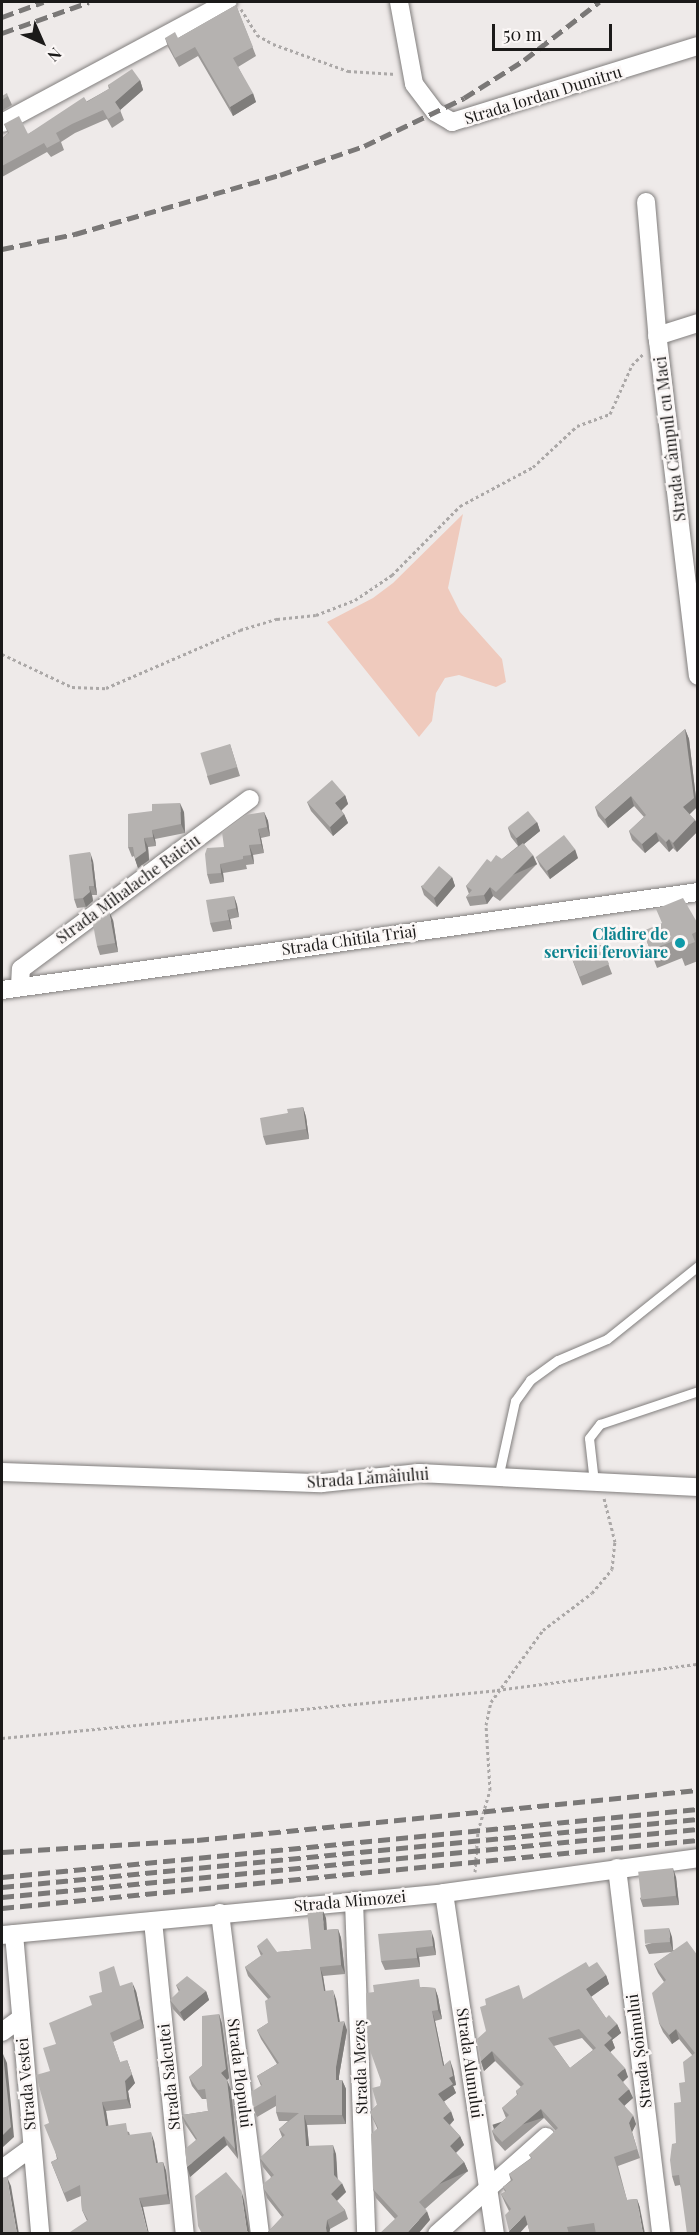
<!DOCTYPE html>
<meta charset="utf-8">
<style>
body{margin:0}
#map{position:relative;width:699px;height:2235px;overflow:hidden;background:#eeeae9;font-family:"Playfair Display",serif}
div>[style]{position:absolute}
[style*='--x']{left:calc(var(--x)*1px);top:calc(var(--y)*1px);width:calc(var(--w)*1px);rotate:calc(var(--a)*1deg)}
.green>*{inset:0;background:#efcabd}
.path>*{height:3px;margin-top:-1.5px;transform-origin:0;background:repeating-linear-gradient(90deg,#aba8a7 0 3px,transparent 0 6px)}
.roads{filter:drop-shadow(0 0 2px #817e7d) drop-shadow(0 0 2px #817e7d)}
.lane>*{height:9px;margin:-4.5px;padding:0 4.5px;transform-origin:4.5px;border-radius:4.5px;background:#fff}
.street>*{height:18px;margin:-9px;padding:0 9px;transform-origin:9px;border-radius:9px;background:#fff}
.rail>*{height:4.5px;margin-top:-2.25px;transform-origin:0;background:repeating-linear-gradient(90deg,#7a7877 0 12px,transparent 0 18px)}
.wall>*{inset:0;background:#9c9997;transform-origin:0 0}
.shaded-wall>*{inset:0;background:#7f7d7b;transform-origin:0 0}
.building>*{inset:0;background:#b5b2b0;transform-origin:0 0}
.dots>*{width:16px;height:16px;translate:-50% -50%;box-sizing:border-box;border:3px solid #fbf7f6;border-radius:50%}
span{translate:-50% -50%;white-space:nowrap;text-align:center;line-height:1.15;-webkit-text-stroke:5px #fbf7f6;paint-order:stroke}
.street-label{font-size:16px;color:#1b1a19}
.culture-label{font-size:16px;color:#0d838f;font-weight:700}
.right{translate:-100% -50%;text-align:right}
.frame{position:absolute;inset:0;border:3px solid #1b1a19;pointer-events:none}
.north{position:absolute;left:12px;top:12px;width:60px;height:60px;-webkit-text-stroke:4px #fbf7f6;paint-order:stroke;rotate:135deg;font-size:16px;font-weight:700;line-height:24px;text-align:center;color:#1b1a19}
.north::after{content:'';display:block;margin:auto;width:21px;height:27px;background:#1b1a19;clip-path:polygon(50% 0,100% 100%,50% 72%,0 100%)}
.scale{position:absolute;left:492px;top:24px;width:120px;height:27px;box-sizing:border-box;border:3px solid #1b1a19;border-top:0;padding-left:8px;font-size:18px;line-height:21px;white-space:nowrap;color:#1b1a19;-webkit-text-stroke:4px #fbf7f6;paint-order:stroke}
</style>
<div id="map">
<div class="green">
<div style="clip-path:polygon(463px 514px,448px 588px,460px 612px,502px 659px,506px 682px,496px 687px,459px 675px,445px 678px,436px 693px,432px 721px,419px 737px,327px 622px,373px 598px,393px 583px)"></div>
</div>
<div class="path">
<div style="--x:241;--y:9;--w:31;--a:58"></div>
<div style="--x:257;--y:35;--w:18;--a:29"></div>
<div style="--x:273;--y:44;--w:80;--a:19.8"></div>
<div style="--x:348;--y:71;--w:48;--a:3.6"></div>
<div style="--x:2;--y:654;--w:77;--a:25.2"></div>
<div style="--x:72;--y:687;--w:34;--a:2"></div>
<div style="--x:106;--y:688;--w:146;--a:-23.4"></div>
<div style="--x:240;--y:630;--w:39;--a:-17"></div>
<div style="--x:277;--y:619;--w:39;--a:-6"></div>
<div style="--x:316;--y:615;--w:42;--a:-21"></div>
<div style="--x:355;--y:600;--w:45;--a:-34"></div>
<div style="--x:392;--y:575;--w:97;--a:-45.4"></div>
<div style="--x:460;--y:506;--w:83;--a:-28.1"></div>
<div style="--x:533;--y:467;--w:60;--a:-43"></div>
<div style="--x:577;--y:426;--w:35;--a:-20"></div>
<div style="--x:610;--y:414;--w:54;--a:-65.8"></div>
<div style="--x:632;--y:365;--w:16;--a:-45"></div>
<div style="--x:2;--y:1738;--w:497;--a:-5.5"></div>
<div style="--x:497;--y:1690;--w:203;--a:-7.4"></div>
<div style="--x:475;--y:1872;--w:41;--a:-85.8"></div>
<div style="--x:478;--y:1831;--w:43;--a:-73.7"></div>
<div style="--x:490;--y:1790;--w:65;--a:-93.5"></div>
<div style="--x:486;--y:1725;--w:24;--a:-78"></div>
<div style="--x:491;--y:1702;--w:89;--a:-54.2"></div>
<div style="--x:543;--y:1630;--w:61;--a:-37.1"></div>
<div style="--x:592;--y:1593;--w:31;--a:-50"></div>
<div style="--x:612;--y:1569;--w:27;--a:-84"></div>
<div style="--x:615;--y:1542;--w:45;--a:-104"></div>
</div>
<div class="roads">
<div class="lane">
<div style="--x:498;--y:1478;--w:79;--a:-77.6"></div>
<div style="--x:515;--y:1401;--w:26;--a:-54"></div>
<div style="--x:530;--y:1380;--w:34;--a:-36"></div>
<div style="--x:558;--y:1360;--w:53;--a:-23.2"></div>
<div style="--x:607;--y:1339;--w:117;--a:-38.7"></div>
<div style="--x:594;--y:1482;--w:44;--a:-96.5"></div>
<div style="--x:589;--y:1438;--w:18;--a:-52"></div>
<div style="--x:600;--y:1424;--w:103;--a:-18.6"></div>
</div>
<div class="street">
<div style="--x:399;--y:2;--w:83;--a:79.6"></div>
<div style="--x:414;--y:84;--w:35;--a:53"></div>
<div style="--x:435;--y:112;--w:20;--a:30"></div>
<div style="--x:452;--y:122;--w:257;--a:-17.2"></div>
<div style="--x:2;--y:123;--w:256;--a:-28.2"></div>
<div style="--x:646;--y:202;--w:140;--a:85.1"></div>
<div style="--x:658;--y:341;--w:337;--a:83.2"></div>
<div style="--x:657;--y:336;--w:43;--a:-17.6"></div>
<div style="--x:20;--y:986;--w:17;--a:-87"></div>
<div style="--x:21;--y:969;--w:285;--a:-36.6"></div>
<div style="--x:2;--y:990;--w:703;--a:-8.01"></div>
<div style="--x:2;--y:1472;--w:320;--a:2"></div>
<div style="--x:322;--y:1483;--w:98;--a:-5.9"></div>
<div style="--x:419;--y:1473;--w:279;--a:2.9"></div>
<div style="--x:617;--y:1868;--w:369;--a:83.1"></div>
<div style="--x:444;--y:1893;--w:345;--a:81.5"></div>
<div style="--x:354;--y:1901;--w:333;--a:87.9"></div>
<div style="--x:220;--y:1913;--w:323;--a:82.9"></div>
<div style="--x:153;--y:1921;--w:315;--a:84.2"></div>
<div style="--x:14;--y:1934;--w:301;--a:85"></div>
<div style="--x:2;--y:1935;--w:444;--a:-5.4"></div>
<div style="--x:444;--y:1893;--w:256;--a:-7.8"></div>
<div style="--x:2;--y:2032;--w:22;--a:-36"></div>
<div style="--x:2;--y:2169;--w:36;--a:-36"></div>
<div style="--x:437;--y:2234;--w:146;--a:-41.7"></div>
</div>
</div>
<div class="rail">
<div style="--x:2;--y:17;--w:44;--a:-20.1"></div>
<div style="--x:2;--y:33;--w:92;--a:-19.6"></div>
<div style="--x:2;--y:249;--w:75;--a:-11.6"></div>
<div style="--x:75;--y:234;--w:213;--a:-16.1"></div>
<div style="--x:280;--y:175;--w:89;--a:-19"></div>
<div style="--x:364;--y:146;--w:111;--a:-25.6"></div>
<div style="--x:464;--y:98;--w:71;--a:-32.3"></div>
<div style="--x:524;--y:60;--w:95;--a:-37.7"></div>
<div style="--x:2;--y:1852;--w:195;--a:-3.5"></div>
<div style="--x:197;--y:1840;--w:503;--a:-5.7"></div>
<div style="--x:2;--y:1877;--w:699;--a:-5.58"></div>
<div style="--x:2;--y:1887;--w:699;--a:-5.58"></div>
<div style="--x:2;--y:1897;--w:699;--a:-5.58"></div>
<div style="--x:2;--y:1908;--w:699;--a:-5.58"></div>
</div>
<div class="wall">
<div style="clip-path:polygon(236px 5px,256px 56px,238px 67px,256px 102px,233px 116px,198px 56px,179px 67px,168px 47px,165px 38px,178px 38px)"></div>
<div style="clip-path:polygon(140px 80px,143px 90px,120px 110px,124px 120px,112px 128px,107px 119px,75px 133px,61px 142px,64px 150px,51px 157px,47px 152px,2px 177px,2px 138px,8px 133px,4px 124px,28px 134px,109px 89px,108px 85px)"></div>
<div style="clip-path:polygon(2px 96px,8px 96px,12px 105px,2px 111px)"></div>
<div style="clip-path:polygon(685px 729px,689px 739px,697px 807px,689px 814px,695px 820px,698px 826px,698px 831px,677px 852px,673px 848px,669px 852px,659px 841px,645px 853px,632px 840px,629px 831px,644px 817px,634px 806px,608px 828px,598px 816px,595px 807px)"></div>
<div style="clip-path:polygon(230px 744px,240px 776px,210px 785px,207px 776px)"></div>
<div style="clip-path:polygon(345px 795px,348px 804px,341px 810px,344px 814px,348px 823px,333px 836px,311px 811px,307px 802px)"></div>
<div style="clip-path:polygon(184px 812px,185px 833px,155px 839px,156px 846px,148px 847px,149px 860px,138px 868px,134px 856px,132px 857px,128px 847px,128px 814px)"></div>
<div style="clip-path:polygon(264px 812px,268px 821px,270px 836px,261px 838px,264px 853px,253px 855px,254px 864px,246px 865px,247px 869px,223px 873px,224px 882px,210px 884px,207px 874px)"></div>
<div style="clip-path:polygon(537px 822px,540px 831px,524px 844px,537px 864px,500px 901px,493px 896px,487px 904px,470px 906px,466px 897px,469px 894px,466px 886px,491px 862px,502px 859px,518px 846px,511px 837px,508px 828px)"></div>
<div style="clip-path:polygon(536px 857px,578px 858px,550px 879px,540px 866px)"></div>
<div style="clip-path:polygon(93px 861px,97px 895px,92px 895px,93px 901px,86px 907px,77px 908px,74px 899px)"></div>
<div style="clip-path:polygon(452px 877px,455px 886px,437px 907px,424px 895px,421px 886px)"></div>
<div style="clip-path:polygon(234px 896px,237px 905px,239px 917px,230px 919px,232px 929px,213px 932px,210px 923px)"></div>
<div style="clip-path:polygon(113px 920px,118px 952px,100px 955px,97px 946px)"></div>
<div style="clip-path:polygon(698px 924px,698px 961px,685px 966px,682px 958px,657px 968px,643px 931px)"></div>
<div style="left:601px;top:945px;width:31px;height:32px;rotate:69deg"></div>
<div style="clip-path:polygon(303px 1107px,306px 1117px,309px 1139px,266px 1145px,263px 1136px,288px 1113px)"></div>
<div style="clip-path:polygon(676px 1877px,679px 1905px,643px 1907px,640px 1898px)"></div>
<div style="clip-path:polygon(326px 1918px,327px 1930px,338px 1929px,341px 1938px,345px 1974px,323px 1976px,325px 1991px,336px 1999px,340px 2022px,347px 2030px,339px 2076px,339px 2080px,342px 2080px,346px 2089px,346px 2124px,307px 2125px,309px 2146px,336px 2154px,337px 2178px,346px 2192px,337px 2201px,345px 2210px,348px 2219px,330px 2229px,329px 2234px,266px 2234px,282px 2217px,267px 2198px,264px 2189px,271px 2177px,263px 2167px,260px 2158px,282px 2137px,279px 2129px,288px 2121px,279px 2121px,276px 2112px,276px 2106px,257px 2117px,253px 2108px,261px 2086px,257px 2076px,277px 2064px,261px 2039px,257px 2030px,268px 2023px,268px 1999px,248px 1976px,245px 1967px,261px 1956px,257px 1946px,277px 1952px,311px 1949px)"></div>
<div style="clip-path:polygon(672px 1937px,673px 1950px,698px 1956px,698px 2234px,680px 2185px,675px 2186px,672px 2176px,681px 2102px,685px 2082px,692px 2055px,679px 2039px,672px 2044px,663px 2032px,659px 2023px,664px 1982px,658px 1973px,654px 1964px,672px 1952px,649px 1954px,645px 1945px)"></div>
<div style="clip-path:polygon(434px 1939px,436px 1955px,419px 1957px,420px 1967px,385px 1970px,381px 1961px)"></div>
<div style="clip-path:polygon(evenodd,589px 1967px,606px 1975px,609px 1984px,591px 1997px,606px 2018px,617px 2024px,621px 2033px,612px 2040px,615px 2048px,610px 2052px,628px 2077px,623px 2082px,633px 2098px,624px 2105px,636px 2124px,632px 2132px,640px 2158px,618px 2166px,627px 2200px,637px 2199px,640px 2208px,596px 2232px,587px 2234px,530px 2234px,528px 2225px,509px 2211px,505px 2203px,501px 2194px,505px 2192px,503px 2187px,511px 2181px,509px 2174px,531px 2158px,529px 2155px,556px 2131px,544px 2118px,505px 2151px,495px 2140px,492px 2131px,506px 2118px,502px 2108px,517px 2095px,516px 2091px,521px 2087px,495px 2061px,484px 2071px,481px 2061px,524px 1999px,589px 1967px,582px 2038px,593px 2050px,570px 2068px,554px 2046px,582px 2038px)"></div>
<div style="clip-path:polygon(176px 1985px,206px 1991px,209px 2000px,184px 2021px,173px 2009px,170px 2000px,179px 1992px)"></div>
<div style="clip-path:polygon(121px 1986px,136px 1991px,144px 2028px,113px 2042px,120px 2062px,135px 2083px,128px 2091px,131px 2108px,106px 2111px,108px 2126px,129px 2132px,130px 2135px,154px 2141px,158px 2163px,163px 2162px,166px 2171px,170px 2204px,143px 2207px,87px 2221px,82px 2210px,81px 2196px,67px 2202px,51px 2162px,57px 2159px,49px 2123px,50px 2071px,56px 2044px)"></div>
<div style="clip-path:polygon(422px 1987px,435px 1988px,438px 1997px,442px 2019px,435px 2021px,444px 2065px,453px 2069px,456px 2085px,453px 2086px,456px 2093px,444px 2101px,454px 2120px,450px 2125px,460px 2136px,464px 2145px,456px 2153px,464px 2162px,468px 2171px,425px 2209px,430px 2220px,395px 2219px,376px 2198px,373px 2189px,377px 2128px,370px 2112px,377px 2105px)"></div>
<div style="clip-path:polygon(219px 2014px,222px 2024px,229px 2078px,227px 2080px,231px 2090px,238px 2159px,227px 2145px,190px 2177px,196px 2140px,185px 2124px,182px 2115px,208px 2111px,207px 2099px,202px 2099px,192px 2086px,189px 2077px,202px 2066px)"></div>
</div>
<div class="shaded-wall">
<div style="clip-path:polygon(140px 80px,143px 90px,119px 111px,115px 102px)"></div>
<div style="clip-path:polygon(253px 93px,256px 102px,233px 116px,230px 107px)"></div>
<div style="clip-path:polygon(685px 729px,689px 739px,697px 807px,687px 817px,683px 807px)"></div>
<div style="clip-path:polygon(345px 795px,348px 804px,339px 813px,335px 803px)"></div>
<div style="clip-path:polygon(631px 796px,634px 806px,608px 828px,605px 819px)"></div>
<div style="clip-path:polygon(180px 803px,184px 812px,185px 833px,181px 824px)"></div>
<div style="clip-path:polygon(264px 812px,268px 821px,270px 836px,267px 827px)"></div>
<div style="clip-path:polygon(344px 814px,348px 823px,333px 836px,330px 827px)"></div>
<div style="clip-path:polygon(695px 820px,698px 826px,698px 831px,677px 852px,673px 843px)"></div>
<div style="clip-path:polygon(537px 822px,540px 831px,519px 848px,516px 838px)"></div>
<div style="clip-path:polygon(258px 829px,261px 838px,264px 853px,261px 844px)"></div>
<div style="clip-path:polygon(152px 830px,155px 839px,156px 846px,153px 837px)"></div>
<div style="clip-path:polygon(656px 832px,659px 841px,645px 853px,642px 844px)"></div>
<div style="clip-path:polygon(144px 838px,148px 847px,149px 860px,138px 868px,135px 859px)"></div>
<div style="clip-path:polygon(669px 839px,673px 848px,669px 852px,666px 842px)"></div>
<div style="clip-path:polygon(249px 845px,253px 855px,254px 864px,251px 855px)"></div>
<div style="clip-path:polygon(575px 849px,578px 858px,550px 879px,547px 870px)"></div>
<div style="clip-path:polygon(90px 852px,93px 861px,97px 895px,94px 886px)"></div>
<div style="left:533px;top:855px;width:10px;height:52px;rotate:66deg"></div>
<div style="clip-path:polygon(220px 864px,223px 873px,224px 882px,221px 873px)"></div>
<div style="clip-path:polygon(452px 877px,455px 886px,437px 907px,434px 898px)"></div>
<div style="clip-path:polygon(89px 886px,92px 895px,93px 901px,86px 907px,83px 898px)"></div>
<div style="clip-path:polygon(490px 887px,493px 896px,487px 904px,484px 895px)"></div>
<div style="clip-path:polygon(234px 896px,237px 905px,239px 917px,236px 908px)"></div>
<div style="clip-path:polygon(227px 910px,230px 919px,232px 929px,229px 920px)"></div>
<div style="clip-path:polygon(109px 911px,113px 920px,118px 952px,115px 943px)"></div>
<div style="clip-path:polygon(303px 1107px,306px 1117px,309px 1139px,306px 1129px)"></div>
<div style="clip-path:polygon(673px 1868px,676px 1877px,679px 1905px,676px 1896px)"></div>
<div style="clip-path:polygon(322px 1908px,326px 1918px,327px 1939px,324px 1930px)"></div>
<div style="clip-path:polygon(669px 1928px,672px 1937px,673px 1951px,670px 1942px)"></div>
<div style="clip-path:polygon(338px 1929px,341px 1938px,345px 1974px,341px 1965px)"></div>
<div style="clip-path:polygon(431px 1930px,434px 1939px,436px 1955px,433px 1946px)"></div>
<div style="clip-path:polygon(416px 1948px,419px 1957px,420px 1967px,417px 1958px)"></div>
<div style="clip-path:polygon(320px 1967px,323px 1976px,327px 2000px,324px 1991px)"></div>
<div style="clip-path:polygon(606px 1975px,609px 1984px,589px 1998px,586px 1989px)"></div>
<div style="clip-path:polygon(132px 1982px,136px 1991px,144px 2028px,140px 2019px)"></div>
<div style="clip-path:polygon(435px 1988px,438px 1997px,442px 2019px,438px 2010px)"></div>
<div style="clip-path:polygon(333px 1990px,336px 1999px,341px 2031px,338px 2022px)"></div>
<div style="clip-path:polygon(206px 1991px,209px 2000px,184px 2021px,180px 2012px)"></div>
<div style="clip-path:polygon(432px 2011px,435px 2021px,446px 2075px,443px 2066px)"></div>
<div style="clip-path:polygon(219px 2014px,222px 2024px,229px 2078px,225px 2082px,221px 2073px)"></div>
<div style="clip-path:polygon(344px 2021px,347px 2030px,339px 2076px,339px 2089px,336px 2080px,336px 2067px)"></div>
<div style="clip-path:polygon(617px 2024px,621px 2033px,612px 2040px,615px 2048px,608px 2054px,604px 2045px,607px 2033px)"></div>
<div style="clip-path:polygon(676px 2029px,679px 2039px,672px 2044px,669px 2035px)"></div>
<div style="clip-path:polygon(492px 2051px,495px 2061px,484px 2071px,481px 2061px)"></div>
<div style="clip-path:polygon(3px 2054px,7px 2063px,14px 2137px,2px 2148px)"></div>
<div style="clip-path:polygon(127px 2060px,135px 2083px,128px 2091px,131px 2108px,127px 2099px,125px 2081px)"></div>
<div style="clip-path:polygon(450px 2060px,453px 2069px,456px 2085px,453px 2086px,456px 2093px,442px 2103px,438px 2094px,449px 2078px)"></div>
<div style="clip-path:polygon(625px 2068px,628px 2077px,620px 2084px,617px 2075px)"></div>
<div style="clip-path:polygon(227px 2080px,231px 2090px,238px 2159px,235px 2149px)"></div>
<div style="clip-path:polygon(342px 2080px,346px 2089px,346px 2124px,342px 2115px)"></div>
<div style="clip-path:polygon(629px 2089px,633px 2098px,622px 2108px,618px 2099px)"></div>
<div style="clip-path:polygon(102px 2102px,106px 2111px,110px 2135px,106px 2126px)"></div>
<div style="left:541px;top:2109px;width:9px;height:51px;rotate:72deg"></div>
<div style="clip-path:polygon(451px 2111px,454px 2120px,447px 2127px,443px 2118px)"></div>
<div style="clip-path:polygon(304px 2115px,307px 2125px,310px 2156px,306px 2146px)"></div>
<div style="clip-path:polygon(633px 2115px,636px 2124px,632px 2132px,640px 2158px,629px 2123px)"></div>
<div style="clip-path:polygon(151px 2132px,154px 2141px,159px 2172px,156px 2163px)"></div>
<div style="clip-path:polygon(224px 2136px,227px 2145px,190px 2177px,187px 2167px)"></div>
<div style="clip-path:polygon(460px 2136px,464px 2145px,453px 2155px,450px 2146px)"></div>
<div style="clip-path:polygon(333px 2145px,336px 2154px,338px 2184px,334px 2175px)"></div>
<div style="clip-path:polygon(163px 2162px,166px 2171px,170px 2204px,167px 2194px)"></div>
<div style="left:464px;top:2162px;width:10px;height:60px;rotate:66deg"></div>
<div style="clip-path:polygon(7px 2177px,11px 2186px,19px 2234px,17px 2234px)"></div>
<div style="clip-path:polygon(342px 2183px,346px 2192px,334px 2203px,331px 2194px)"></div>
<div style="clip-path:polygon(241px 2190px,244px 2200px,250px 2234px,247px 2231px)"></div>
<div style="clip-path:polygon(139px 2198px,143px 2207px,149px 2234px,148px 2234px)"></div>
<div style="clip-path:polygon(637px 2199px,640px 2208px,645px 2234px,643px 2234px)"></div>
<div style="clip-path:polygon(427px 2211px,430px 2220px,418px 2234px,406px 2234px)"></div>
<div style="clip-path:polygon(525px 2215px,528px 2224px,519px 2234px,510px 2234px,509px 2231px)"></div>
<div style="clip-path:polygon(327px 2220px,330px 2229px,329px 2234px,327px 2234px,326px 2228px)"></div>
</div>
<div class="building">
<div style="clip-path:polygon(236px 5px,253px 47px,233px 58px,253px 93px,230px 107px,195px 47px,175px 58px,165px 38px,175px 32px,178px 38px)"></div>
<div style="clip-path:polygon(132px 69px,140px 80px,115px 102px,121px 111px,108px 119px,103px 110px,72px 124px,56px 133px,60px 141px,47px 148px,44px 143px,2px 166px,2px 138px,9px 133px,4px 124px,19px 116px,28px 134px,84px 97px,87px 102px,110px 88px,108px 85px)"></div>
<div style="clip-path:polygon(7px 93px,8px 96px,2px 100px,2px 96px)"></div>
<div style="clip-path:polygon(685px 729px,694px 798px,683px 807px,695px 820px,673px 843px,669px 839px,666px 842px,656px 832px,642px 844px,629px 831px,646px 815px,631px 796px,605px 819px,595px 807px)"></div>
<div style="left:230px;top:744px;width:24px;height:31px;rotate:73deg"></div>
<div style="clip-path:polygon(332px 780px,345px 795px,335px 803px,344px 814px,330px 827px,307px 802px)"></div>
<div style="clip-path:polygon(180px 803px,181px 824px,152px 830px,153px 837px,144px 838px,146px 851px,135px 859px,133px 847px,128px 847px,128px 814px,152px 811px,152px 804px)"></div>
<div style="left:528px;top:811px;width:14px;height:26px;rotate:51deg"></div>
<div style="clip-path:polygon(264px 812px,267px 827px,258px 829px,261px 844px,249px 845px,251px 855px,243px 856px,243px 859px,220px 864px,221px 873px,207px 874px,205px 854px,207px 848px,224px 847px,222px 832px,245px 815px)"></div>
<div style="left:564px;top:835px;width:18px;height:36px;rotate:52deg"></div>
<div style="clip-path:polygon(523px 843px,533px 855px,496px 892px,490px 887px,484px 895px,466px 897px,472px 890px,466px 886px,487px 859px,491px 862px,496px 855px,502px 859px)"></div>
<div style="clip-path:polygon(90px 852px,94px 886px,89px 886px,90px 892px,83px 898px,74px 899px,69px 855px)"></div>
<div style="left:439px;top:866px;width:17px;height:27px;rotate:40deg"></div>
<div style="clip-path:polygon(234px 896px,236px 908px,227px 910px,229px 920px,210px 923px,206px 900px)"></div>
<div style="clip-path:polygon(683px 898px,698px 924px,698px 931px,692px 934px,695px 942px,679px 948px,676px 940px,650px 950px,643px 931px,662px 923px,656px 909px)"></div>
<div style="clip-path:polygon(109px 911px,115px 943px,97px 946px,92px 919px)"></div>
<div style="left:601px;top:945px;width:21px;height:32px;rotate:67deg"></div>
<div style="clip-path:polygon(303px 1107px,306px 1129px,263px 1136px,260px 1118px,288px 1113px,287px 1109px)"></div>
<div style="left:673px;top:1868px;width:28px;height:35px;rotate:84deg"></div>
<div style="clip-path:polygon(322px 1908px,324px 1930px,338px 1929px,341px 1965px,320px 1967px,324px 1991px,333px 1990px,338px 2022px,344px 2021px,336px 2067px,336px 2080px,342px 2080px,342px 2115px,304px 2115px,306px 2146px,333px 2145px,334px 2175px,342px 2183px,331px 2194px,345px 2210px,327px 2220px,326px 2228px,327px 2234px,266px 2234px,284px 2215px,264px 2189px,263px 2184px,274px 2175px,260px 2158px,285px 2135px,279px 2129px,299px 2113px,276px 2112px,276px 2095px,253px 2108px,251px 2092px,262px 2085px,257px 2076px,279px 2063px,257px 2030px,268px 2023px,265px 2001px,271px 1997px,245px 1967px,263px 1954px,257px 1946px,267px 1938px,277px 1952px,311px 1949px,307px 1910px)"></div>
<div style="left:669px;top:1928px;width:14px;height:25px;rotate:86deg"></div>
<div style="clip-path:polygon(431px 1930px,433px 1946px,416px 1948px,417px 1958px,381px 1961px,378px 1934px)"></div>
<div style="clip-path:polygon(687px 1941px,698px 1956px,698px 2234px,687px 2234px,679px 2175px,672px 2176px,670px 2160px,672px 2144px,676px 2143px,674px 2103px,681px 2102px,679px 2083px,685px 2082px,683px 2062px,695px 2053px,676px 2029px,669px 2035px,659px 2023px,652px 1993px,666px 1980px,654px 1964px)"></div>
<div style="clip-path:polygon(evenodd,586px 1962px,589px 1967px,597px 1962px,606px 1975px,586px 1989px,606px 2018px,609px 2015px,617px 2024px,607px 2033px,612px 2038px,604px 2045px,625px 2068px,617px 2075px,629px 2089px,618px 2099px,633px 2115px,629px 2123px,637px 2149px,614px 2157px,627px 2200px,637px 2199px,643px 2234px,596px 2234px,594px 2223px,567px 2227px,569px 2234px,530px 2234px,525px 2215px,509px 2231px,505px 2215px,511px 2209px,501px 2194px,506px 2191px,503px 2187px,513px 2180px,509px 2174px,532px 2158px,529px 2155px,558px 2128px,541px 2109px,502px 2142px,492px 2131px,509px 2115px,502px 2108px,518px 2094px,516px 2091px,524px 2084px,492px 2051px,481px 2061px,477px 2039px,486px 2031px,480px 2007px,486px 2005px,485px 1999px,519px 1985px,523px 1999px,586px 1962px,579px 2029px,596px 2048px,570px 2068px,548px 2038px,579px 2029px)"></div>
<div style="clip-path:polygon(114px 1966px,120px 1986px,132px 1982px,140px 2019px,110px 2033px,120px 2062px,127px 2060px,132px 2074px,125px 2081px,127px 2099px,102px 2102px,106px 2126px,126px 2123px,128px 2135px,151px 2132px,156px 2163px,163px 2162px,167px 2194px,139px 2198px,148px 2234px,67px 2234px,88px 2220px,82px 2210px,80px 2185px,64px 2193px,51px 2162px,58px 2159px,44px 2125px,49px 2123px,36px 2075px,50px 2071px,43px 2048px,56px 2044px,49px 2023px,92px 2005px,89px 1996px,102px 1992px,99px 1972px)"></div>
<div style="clip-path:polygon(187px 1976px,206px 1991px,180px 2012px,170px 2000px,180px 1990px,176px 1985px)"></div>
<div style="clip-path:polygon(419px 1979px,420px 1987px,435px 1988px,438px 2010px,432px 2011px,443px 2066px,450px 2060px,453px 2076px,449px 2078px,453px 2084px,438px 2094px,451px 2111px,443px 2118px,460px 2136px,450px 2146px,464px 2162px,419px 2202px,427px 2211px,406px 2234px,379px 2234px,398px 2216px,373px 2189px,371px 2134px,378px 2128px,370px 2112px,377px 2105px,372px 2088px,380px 2086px,381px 2081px,367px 2042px,366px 1993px,374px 1992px,373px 1985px)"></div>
<div style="clip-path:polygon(219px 2014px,226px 2069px,221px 2073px,227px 2080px,235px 2149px,224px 2136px,187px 2167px,185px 2149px,197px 2139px,182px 2115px,208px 2111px,205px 2089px,198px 2090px,189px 2077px,202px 2066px,202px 2016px)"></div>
<div style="clip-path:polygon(2px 2054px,3px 2054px,11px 2127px,2px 2136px)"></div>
<div style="clip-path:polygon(226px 2172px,241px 2190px,247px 2231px,251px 2234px,202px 2234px,198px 2226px,195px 2196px)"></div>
<div style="clip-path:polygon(7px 2177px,17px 2234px,2px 2234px,2px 2178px)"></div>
</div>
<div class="dots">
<div style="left:680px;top:943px;background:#0f9aa8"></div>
</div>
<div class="street-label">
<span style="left:543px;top:95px;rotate:-17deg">Strada Iordan Dumitru</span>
<span style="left:670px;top:439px;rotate:-97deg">Strada Câmpul cu Maci</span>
<span style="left:128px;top:889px;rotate:-36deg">Strada Mihalache Raiciu</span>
<span style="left:349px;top:940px;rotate:-8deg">Strada Chitila Triaj</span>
<span style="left:368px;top:1478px;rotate:-4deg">Strada Lămâiului</span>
<span style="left:350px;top:1901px;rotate:-5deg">Strada Mimozei</span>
<span style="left:639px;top:2051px;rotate:-97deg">Strada Șoimului</span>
<span style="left:470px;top:2063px;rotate:82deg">Strada Alunului</span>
<span style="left:360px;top:2067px;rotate:-92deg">Strada Mezeș</span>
<span style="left:240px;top:2073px;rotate:83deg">Strada Plopului</span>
<span style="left:169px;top:2077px;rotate:-96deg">Strada Salcutei</span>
<span style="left:26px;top:2084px;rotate:-95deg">Strada Vestei</span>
</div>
<div class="culture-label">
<span class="right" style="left:668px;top:943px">Clădire de<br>servicii feroviare</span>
</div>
<div class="frame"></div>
<div class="north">N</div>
<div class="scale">50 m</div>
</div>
